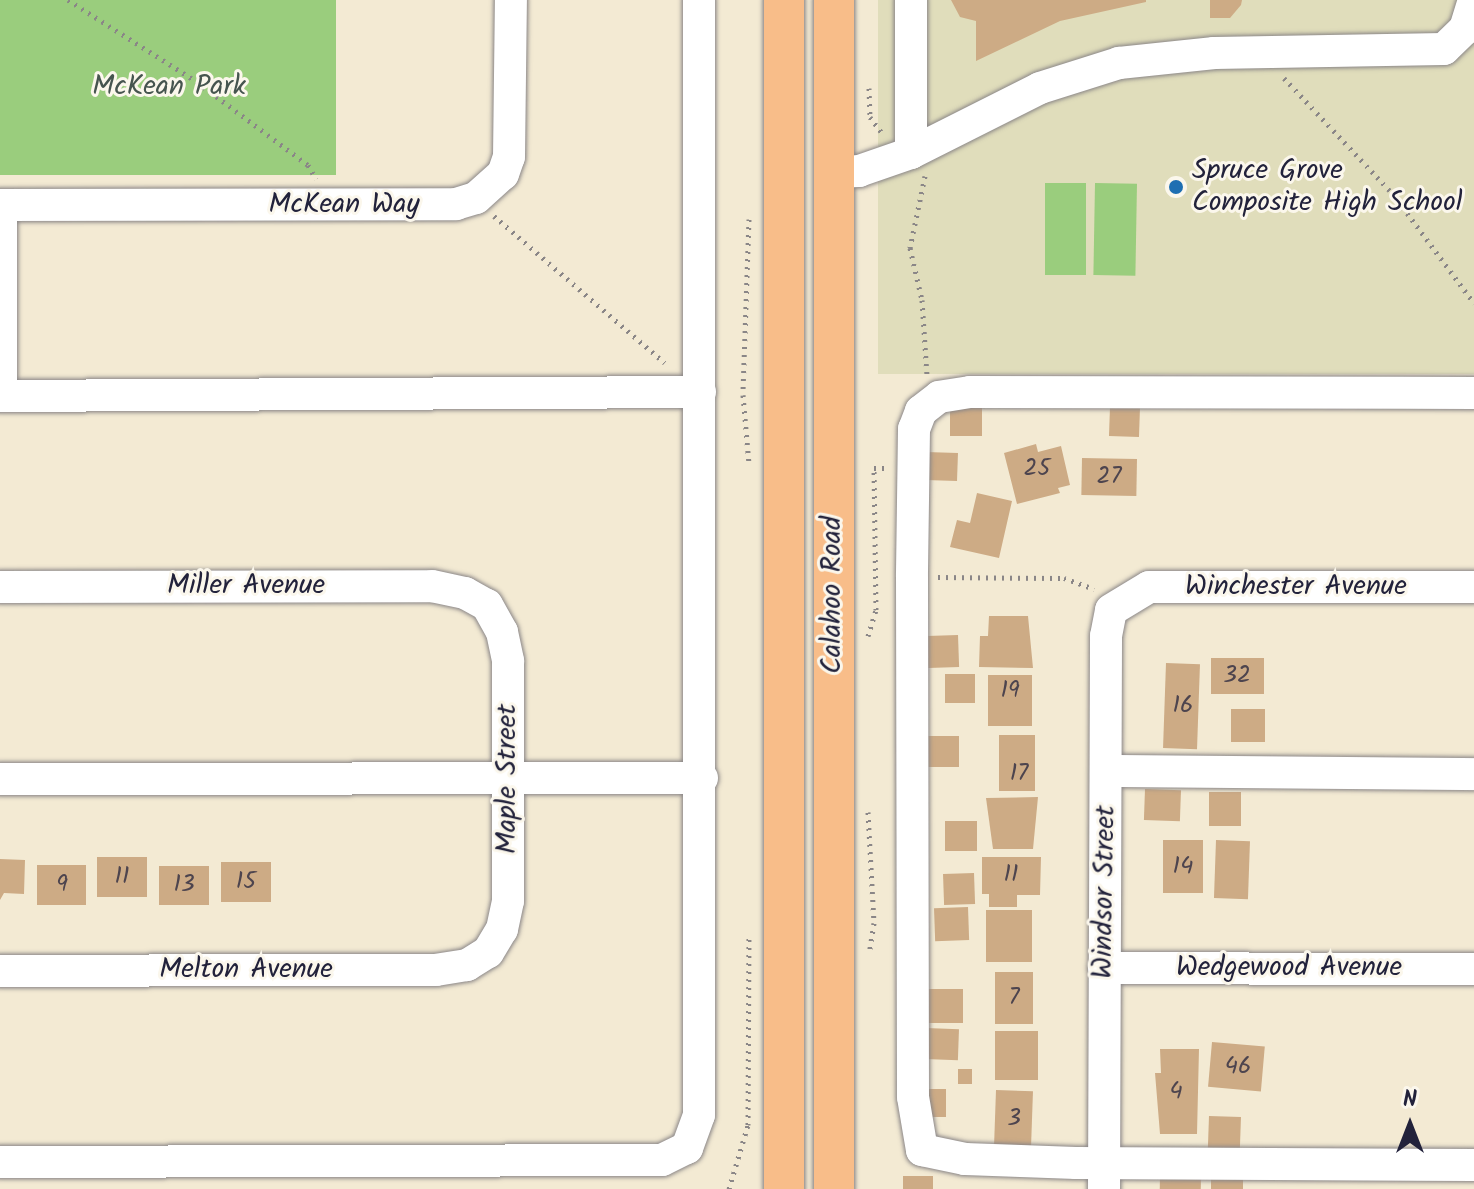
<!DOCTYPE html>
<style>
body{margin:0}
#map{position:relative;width:1474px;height:1189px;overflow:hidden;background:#f3ead3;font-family:Kalam,sans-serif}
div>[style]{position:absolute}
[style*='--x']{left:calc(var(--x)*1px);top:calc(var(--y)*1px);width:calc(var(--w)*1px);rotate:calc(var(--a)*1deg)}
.built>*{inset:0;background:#e0ddbb;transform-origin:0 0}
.green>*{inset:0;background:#9acd7d;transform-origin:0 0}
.building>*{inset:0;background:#cdab85;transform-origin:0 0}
.path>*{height:5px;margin-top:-2.5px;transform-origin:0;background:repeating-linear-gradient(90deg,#8a8687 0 2px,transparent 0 8px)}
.roads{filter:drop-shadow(0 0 2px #8a8687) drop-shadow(0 0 2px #8a8687)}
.minor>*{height:32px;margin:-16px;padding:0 16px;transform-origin:16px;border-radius:16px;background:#fff}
.major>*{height:40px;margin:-20px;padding:0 20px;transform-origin:20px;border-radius:20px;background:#f8bd89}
.dots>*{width:22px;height:22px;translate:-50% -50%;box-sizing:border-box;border:4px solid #fbf7ec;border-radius:50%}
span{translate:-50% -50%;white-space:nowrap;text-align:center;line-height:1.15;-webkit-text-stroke:6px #fbf7ec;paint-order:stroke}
.number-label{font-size:24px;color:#4d444e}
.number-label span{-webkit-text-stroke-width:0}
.park-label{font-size:28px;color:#46554f}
.poi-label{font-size:28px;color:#22223b}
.left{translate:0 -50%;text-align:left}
.street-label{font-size:28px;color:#22223b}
.north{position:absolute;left:1370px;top:1085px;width:80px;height:80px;-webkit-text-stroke:6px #fbf7ec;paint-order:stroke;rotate:0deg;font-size:22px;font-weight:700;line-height:32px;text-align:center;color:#22223b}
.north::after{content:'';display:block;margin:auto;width:28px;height:36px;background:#22223b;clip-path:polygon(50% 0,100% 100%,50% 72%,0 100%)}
</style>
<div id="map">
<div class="built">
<div style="left:878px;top:0;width:596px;height:374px"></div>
</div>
<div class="green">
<div style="left:0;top:0;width:336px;height:175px"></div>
<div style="left:1045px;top:183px;width:41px;height:92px"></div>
<div style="left:1095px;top:183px;width:42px;height:92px;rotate:1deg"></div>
</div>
<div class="building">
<div style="clip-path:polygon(951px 0,1146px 0,1146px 2px,1060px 21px,976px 61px,976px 21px,960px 17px)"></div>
<div style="clip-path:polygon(1210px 0,1242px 0,1241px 5px,1230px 18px,1210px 18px)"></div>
<div style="left:950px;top:406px;width:32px;height:30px"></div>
<div style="left:1110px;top:407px;width:30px;height:29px;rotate:2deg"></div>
<div style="clip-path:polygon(1036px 444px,1038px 452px,1061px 446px,1070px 485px,1058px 488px,1060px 493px,1017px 504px,1004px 453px)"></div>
<div style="left:926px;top:452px;width:32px;height:28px;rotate:2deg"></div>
<div style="left:1082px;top:458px;width:55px;height:37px;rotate:1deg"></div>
<div style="clip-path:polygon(977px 493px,1012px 501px,999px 558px,950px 547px,957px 520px,970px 523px)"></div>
<div style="clip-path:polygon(989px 616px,1028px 616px,1033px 668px,979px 667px,980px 636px,988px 636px)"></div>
<div style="left:958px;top:635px;width:32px;height:31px;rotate:88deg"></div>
<div style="left:1211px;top:658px;width:53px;height:36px"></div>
<div style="left:1166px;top:663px;width:34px;height:85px;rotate:2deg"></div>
<div style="left:945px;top:674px;width:30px;height:29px"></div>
<div style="left:988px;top:675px;width:44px;height:51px"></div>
<div style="left:1231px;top:709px;width:34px;height:33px"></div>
<div style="left:999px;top:735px;width:36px;height:56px"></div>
<div style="left:927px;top:736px;width:32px;height:31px"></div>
<div style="left:1145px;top:789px;width:36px;height:31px;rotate:2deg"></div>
<div style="left:1209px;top:792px;width:32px;height:34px"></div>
<div style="clip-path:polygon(1038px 797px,1033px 849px,993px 849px,986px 798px)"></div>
<div style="left:977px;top:821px;width:30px;height:32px;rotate:90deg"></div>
<div style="left:1163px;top:840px;width:40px;height:53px"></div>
<div style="left:1216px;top:840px;width:34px;height:58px;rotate:2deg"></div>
<div style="left:97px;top:857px;width:50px;height:40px"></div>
<div style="clip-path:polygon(982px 857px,1041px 857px,1040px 895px,1017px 895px,1017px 907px,989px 907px,989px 894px,982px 894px)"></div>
<div style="clip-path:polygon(0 859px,25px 860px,24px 894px,4px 893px,0 900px)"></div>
<div style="left:221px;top:862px;width:50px;height:40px"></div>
<div style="left:37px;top:865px;width:49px;height:40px"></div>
<div style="left:159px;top:866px;width:50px;height:39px"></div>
<div style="left:974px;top:873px;width:31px;height:31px;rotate:88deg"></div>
<div style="left:968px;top:907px;width:33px;height:34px;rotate:88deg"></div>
<div style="left:986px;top:910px;width:46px;height:52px"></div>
<div style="left:995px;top:972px;width:38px;height:52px"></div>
<div style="left:926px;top:989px;width:37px;height:34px"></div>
<div style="left:926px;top:1028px;width:33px;height:31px;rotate:2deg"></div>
<div style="left:995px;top:1031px;width:43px;height:49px"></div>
<div style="left:1212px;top:1042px;width:53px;height:45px;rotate:5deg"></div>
<div style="clip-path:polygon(1160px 1049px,1199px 1049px,1197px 1134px,1160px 1134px,1155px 1073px,1161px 1073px)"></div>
<div style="left:958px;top:1069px;width:14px;height:15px"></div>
<div style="left:925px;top:1089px;width:21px;height:28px"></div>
<div style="left:996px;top:1090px;width:37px;height:57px;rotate:2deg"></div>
<div style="left:1209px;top:1116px;width:32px;height:32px;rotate:2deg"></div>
<div style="left:1160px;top:1175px;width:41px;height:14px;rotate:1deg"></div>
<div style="left:903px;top:1176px;width:30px;height:13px"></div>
<div style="left:1211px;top:1176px;width:32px;height:13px"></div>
</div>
<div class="path">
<div style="--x:68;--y:0;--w:153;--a:32.4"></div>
<div style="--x:197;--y:82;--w:139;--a:36.8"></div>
<div style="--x:308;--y:165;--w:16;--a:60"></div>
<div style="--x:1284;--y:78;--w:159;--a:46.8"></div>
<div style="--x:1393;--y:194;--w:136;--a:53.4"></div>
<div style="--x:869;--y:88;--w:29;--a:88"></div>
<div style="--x:870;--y:117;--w:20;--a:53"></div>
<div style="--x:925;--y:176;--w:74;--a:101.8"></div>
<div style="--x:910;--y:248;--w:53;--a:77"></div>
<div style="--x:922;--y:300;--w:75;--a:86.2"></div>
<div style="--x:494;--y:216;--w:225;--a:40.7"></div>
<div style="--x:749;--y:219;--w:176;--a:92"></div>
<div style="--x:743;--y:395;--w:69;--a:85"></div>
<div style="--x:938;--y:577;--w:126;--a:0.5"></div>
<div style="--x:1064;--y:578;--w:32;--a:20"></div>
<div style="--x:868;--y:636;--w:27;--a:-73"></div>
<div style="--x:876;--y:610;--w:142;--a:-90.8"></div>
<div style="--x:874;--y:468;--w:12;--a:0"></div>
<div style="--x:868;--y:812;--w:111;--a:86.9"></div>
<div style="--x:874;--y:923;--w:30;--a:99"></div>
<div style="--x:729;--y:1189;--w:67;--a:-73.5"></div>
<div style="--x:748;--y:1125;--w:187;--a:-89.7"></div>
</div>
<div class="roads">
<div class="minor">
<div style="--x:911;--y:0;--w:153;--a:90"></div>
<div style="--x:834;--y:172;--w:25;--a:-2"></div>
<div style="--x:859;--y:171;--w:55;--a:-19.1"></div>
<div style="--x:911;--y:153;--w:144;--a:-26.7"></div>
<div style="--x:1040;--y:88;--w:83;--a:-17.6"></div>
<div style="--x:1119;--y:63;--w:96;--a:-6"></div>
<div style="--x:1214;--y:53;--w:230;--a:-1"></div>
<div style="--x:1444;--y:49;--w:29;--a:-44"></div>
<div style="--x:1465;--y:29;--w:30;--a:-73"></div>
<div style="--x:0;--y:205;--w:456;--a:-0.1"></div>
<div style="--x:456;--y:204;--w:21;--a:-17"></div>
<div style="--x:476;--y:198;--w:36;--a:-42"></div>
<div style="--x:503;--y:174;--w:18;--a:-71"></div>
<div style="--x:509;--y:157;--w:157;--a:-89.3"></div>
<div style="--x:1;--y:205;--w:191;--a:90"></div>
<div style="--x:1474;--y:393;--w:504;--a:-179.89"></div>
<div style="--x:970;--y:392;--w:31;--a:171"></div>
<div style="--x:939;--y:397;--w:23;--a:142"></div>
<div style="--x:921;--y:411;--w:19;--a:111"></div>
<div style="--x:914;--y:429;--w:148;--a:90.8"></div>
<div style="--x:912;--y:577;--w:520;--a:89.89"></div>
<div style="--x:913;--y:1097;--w:54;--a:80.4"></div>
<div style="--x:922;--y:1150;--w:44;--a:11.8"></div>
<div style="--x:965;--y:1159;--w:111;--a:2.1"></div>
<div style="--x:1076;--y:1163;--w:398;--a:0.3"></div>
<div style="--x:0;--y:396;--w:700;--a:-0.33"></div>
<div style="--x:0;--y:587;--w:432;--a:-0.1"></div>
<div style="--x:432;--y:586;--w:34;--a:12"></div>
<div style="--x:465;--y:593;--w:25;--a:29"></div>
<div style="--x:487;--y:605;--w:31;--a:61"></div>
<div style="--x:502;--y:632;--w:30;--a:78"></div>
<div style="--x:508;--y:661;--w:240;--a:90"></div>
<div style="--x:508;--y:901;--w:29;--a:102"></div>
<div style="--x:502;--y:929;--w:27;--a:121"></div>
<div style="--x:488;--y:952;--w:25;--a:148"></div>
<div style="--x:467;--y:965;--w:31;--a:171"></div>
<div style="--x:436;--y:970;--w:436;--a:179.9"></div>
<div style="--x:1106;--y:771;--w:368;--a:0.5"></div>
<div style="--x:0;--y:779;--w:702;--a:-0.08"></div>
<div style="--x:1104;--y:968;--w:370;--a:0.2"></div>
<div style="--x:0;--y:1162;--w:662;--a:-0.17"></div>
<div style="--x:662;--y:1160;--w:28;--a:-26"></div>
<div style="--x:687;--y:1148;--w:35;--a:-70"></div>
<div style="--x:699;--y:1115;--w:1115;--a:-90"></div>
<div style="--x:1104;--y:1189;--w:553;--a:-89.79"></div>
<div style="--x:1106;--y:636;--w:26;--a:-79"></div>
<div style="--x:1111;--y:610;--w:44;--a:-31.2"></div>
<div style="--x:1149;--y:587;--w:325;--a:0"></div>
</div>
<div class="major">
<div style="--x:784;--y:1189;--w:1189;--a:-90"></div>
<div style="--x:834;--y:1189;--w:1189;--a:-90"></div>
</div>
</div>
<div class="dots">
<div style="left:1176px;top:187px;background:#1f6fb2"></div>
</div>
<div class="number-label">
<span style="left:1037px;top:469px">25</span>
<span style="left:1109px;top:477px">27</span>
<span style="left:1237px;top:676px">32</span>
<span style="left:1010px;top:691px">19</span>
<span style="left:1183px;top:706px">16</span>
<span style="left:1019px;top:774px">17</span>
<span style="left:1183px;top:867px">14</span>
<span style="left:1011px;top:875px">11</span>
<span style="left:122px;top:877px">11</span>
<span style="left:246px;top:882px">15</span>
<span style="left:62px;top:885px">9</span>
<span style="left:184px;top:885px">13</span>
<span style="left:1014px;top:998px">7</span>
<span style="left:1238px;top:1067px">46</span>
<span style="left:1176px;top:1092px">4</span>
<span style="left:1014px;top:1119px">3</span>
</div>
<div class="park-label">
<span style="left:169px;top:87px">McKean Park</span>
</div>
<div class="poi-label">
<span class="left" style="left:1192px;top:187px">Spruce Grove<br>Composite High School</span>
</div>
<div class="street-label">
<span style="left:344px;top:205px">McKean Way</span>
<span style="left:246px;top:586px">Miller Avenue</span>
<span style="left:1296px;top:587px">Winchester Avenue</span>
<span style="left:833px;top:595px;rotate:-90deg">Calahoo Road</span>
<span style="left:508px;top:779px;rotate:-90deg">Maple Street</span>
<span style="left:1105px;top:892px;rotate:-89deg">Windsor Street</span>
<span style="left:1289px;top:968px">Wedgewood Avenue</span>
<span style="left:246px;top:970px">Melton Avenue</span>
</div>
<div class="north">N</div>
</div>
